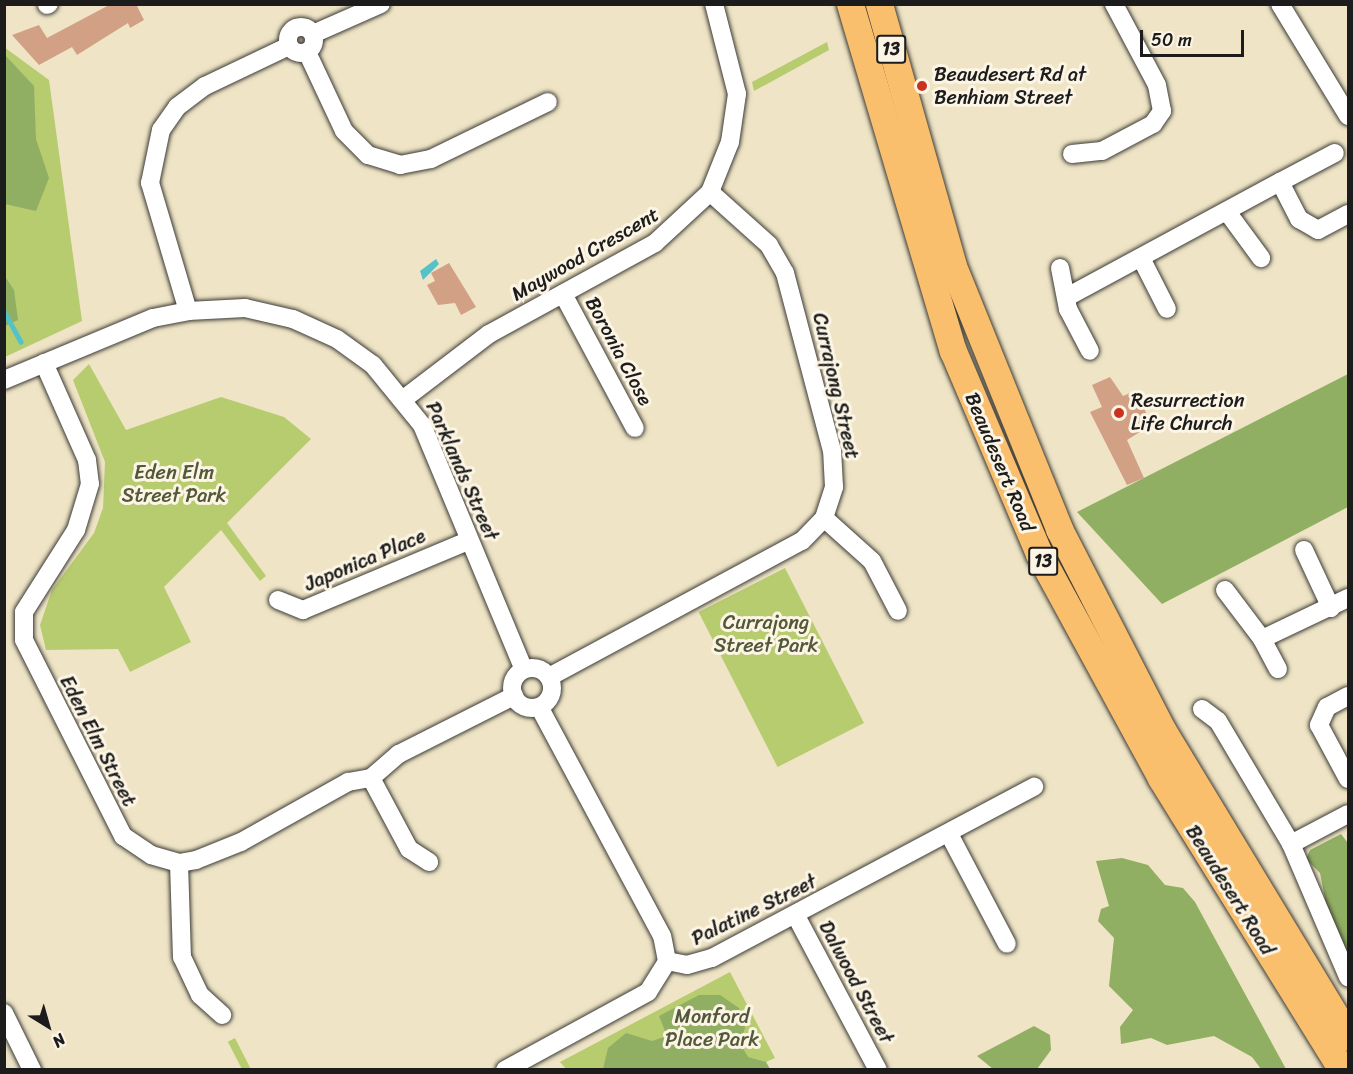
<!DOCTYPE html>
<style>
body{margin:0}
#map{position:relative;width:1353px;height:1074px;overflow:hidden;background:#efe5c6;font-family:Sriracha,sans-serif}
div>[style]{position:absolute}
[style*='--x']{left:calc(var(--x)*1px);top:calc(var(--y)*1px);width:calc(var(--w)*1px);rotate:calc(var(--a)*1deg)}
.green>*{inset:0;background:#b7cb6f;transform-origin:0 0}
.forest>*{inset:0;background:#91af62}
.water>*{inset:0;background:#54c2c8}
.stream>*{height:4.5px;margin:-2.25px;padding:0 2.25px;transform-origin:2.25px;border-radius:2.25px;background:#54c2c8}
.building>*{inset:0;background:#d2a084}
.roads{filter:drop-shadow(0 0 2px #3c3a36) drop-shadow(0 0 2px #3c3a36)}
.minor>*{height:18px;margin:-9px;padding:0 9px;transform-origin:9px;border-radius:9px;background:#fff}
.minor>.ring{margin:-9px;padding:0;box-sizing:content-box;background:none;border:18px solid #fff;border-radius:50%}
.highway>*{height:27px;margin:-13.5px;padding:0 13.5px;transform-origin:13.5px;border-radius:13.5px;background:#f9bf6d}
.dots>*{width:16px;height:16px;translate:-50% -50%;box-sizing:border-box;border:3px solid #fcf5e5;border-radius:50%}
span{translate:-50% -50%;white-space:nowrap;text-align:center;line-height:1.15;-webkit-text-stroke:6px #fcf5e5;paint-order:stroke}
.shield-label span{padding:2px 4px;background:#fcf5e5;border:2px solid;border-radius:4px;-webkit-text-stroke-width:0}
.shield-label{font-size:18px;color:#1c1c1c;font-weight:700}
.poi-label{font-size:20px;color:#1c1c1c}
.left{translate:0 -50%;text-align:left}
.street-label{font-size:20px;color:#1c1c1c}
.park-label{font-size:20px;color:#525939}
.frame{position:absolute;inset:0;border:6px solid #1c1c1c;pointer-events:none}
.north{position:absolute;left:18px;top:996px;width:60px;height:60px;-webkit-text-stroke:4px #fcf5e5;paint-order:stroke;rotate:143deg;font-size:16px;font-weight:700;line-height:24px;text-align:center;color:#1c1c1c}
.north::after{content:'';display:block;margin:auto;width:21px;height:27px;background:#1c1c1c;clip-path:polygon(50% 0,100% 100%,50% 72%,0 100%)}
.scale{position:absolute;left:1140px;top:30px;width:104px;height:27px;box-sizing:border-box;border:3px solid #1c1c1c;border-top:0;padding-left:8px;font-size:18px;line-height:21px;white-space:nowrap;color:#1c1c1c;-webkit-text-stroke:4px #fcf5e5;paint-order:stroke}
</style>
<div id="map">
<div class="green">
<div style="clip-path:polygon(827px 42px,829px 50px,754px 91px,752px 82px)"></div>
<div style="clip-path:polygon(4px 47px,49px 80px,82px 321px,5px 357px)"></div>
<div style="clip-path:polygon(89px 364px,126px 430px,221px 397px,284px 417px,311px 439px,227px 523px,266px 576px,260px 581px,221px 530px,164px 587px,191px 642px,130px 672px,118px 649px,46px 650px,40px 625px,52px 590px,94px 533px,103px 508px,105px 462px,73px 380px)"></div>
<div style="left:785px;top:568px;width:174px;height:97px;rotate:63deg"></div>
<div style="clip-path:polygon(730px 972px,775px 1058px,766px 1062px,770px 1070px,567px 1070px,560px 1062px)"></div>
<div style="left:235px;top:1038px;width:35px;height:8px;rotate:63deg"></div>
</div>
<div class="forest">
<div style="clip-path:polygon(4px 54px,34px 86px,36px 139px,49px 178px,36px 211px,5px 204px)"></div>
<div style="clip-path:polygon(4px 275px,14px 290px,18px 320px,5px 326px)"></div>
<div style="clip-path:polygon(1348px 374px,1348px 507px,1162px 604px,1077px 512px)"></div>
<div style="clip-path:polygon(1341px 834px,1348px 843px,1348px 960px,1328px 914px,1320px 873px,1306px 859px,1310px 850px)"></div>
<div style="clip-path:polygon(1122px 858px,1148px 865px,1165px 885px,1183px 888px,1195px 902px,1286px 1069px,1261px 1069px,1252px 1057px,1214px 1036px,1167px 1045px,1151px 1038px,1121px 1044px,1120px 1027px,1133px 1010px,1109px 986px,1114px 938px,1098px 921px,1101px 909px,1109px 906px,1096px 861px)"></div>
<div style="clip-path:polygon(699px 995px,720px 995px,739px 1008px,745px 1028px,740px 1043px,748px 1057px,766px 1062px,770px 1069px,603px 1069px,608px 1048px,626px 1033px,652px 1041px,667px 1036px,659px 1016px)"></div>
<div style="clip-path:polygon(1034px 1026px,1050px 1035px,1051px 1050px,1037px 1069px,993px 1069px,977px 1056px)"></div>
</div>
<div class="water">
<div style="clip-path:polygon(436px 259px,439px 264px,423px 280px,420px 271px)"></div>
</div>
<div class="stream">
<div style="--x:4;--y:311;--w:35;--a:61"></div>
</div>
<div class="building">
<div style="clip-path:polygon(111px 4px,136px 4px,144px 20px,130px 28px,128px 23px,77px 55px,72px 47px,39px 65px,12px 35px,39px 25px,47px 38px)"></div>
<div style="clip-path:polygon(449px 263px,476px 307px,461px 315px,455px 303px,438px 305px,427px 285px,435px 281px,431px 273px)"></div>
<div style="clip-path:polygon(1110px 377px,1123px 396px,1137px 390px,1151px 425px,1127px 440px,1144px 478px,1127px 485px,1090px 412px,1102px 407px,1092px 385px)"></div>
</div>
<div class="roads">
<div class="minor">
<div style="--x:1280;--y:4;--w:131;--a:58.7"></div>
<div style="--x:47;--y:5;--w:2;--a:-27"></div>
<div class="ring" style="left:288px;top:27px;width:8px;height:8px"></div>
<div style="--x:313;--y:34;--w:74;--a:-23.8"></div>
<div style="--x:307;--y:52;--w:87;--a:64.9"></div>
<div style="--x:344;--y:131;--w:34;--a:45"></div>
<div style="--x:368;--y:155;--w:34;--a:17"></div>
<div style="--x:400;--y:165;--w:32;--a:-11"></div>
<div style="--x:431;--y:159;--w:130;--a:-26"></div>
<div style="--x:1072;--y:154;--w:30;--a:-6"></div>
<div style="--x:1102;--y:151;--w:58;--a:-27.9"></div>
<div style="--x:1153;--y:124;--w:16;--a:-55"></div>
<div style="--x:1162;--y:111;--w:26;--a:-101"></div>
<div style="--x:1157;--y:85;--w:92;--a:-118"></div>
<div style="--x:1280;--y:182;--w:62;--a:-27.8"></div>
<div style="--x:1228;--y:213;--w:56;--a:53.7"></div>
<div style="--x:1141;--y:258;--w:57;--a:63"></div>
<div style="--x:1060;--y:268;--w:42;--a:79"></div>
<div style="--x:1068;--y:309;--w:47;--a:62.4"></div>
<div style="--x:563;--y:294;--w:152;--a:61.8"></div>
<div style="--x:1067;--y:297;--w:242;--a:-28.4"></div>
<div style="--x:1280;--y:182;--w:42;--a:62.8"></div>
<div style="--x:1299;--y:219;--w:22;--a:30"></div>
<div style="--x:1318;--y:230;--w:34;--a:-28"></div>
<div style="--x:188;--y:311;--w:134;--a:-106.5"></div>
<div style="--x:150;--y:183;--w:54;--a:-78.3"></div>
<div style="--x:161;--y:130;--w:28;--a:-55"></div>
<div style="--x:177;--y:107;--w:35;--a:-37"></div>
<div style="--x:205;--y:86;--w:93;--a:-25.5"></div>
<div style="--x:44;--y:363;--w:106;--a:66.1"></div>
<div style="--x:87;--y:460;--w:24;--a:83"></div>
<div style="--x:90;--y:484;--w:48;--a:106.9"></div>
<div style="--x:76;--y:530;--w:97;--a:122.4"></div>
<div style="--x:24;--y:612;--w:28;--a:90"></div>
<div style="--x:24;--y:640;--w:220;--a:63.2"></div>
<div style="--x:123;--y:836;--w:34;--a:34"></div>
<div style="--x:151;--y:855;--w:29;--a:16"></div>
<div style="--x:179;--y:863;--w:17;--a:-10"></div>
<div style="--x:196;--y:860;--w:48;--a:-21.8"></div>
<div style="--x:241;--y:842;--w:123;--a:-29.3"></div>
<div style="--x:348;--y:782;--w:23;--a:-10"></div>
<div style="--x:371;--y:778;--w:37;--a:-41"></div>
<div style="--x:399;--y:754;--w:129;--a:-26.8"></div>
<div style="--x:4;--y:380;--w:161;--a:-22.6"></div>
<div style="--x:153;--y:318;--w:36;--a:-11"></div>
<div style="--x:188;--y:311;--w:57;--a:-3"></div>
<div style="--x:245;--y:308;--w:49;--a:12.9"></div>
<div style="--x:293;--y:319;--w:48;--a:24.4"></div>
<div style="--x:337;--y:339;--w:44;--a:35.8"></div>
<div style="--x:373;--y:365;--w:77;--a:50.8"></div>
<div style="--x:422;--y:425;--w:265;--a:67.4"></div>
<div style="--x:405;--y:398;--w:106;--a:-37.3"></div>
<div style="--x:489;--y:334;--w:189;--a:-28.7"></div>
<div style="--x:655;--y:243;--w:75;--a:-42.8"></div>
<div style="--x:710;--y:192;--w:54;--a:-68.2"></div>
<div style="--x:730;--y:142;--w:49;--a:-81.7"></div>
<div style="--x:737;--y:94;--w:93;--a:-104.3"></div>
<div style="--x:824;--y:518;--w:64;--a:41.9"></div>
<div style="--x:872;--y:561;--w:56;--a:62.5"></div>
<div style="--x:1304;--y:550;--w:64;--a:65"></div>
<div style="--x:1225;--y:590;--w:61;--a:52.9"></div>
<div style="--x:1262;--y:639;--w:95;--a:-25.5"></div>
<div style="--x:278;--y:600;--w:27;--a:22"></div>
<div style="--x:303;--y:610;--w:179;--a:-22.7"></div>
<div style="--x:1262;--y:639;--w:34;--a:62"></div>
<div class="ring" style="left:512px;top:668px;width:22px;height:22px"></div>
<div style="--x:549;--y:677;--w:287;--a:-28.3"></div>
<div style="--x:802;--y:541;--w:32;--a:-46"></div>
<div style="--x:824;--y:518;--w:33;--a:-72"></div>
<div style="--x:834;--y:487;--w:36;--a:-93"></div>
<div style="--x:832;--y:451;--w:184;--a:-104.8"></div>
<div style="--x:785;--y:273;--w:32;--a:-120"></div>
<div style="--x:769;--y:245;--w:79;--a:-138.1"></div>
<div style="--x:1348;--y:696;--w:24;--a:152"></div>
<div style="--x:1327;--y:707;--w:20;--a:114"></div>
<div style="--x:1319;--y:725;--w:61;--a:61.8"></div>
<div style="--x:1202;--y:709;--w:20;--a:37"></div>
<div style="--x:1218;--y:721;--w:143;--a:59.3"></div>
<div style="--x:1291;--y:844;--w:145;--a:66.8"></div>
<div style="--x:371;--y:778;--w:81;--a:61.8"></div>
<div style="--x:409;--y:849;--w:24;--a:33"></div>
<div style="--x:949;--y:834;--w:124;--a:62.2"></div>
<div style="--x:1291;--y:844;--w:64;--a:-27.8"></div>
<div style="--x:179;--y:863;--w:94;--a:88.2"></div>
<div style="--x:182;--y:957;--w:42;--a:64.7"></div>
<div style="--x:200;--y:995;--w:30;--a:42"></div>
<div style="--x:796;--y:916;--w:174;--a:62"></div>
<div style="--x:667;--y:961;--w:20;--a:11"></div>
<div style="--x:687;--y:965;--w:26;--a:-16"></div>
<div style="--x:712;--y:958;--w:365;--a:-28"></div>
<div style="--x:4;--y:1013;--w:64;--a:63.8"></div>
<div style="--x:505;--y:1070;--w:163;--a:-28.6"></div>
<div style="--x:648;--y:992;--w:36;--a:-58"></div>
<div style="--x:667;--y:961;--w:25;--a:-101"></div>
<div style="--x:662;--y:936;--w:260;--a:-118.2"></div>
</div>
<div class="highway">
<div style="--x:850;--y:4;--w:362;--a:73.5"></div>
<div style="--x:953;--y:351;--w:220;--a:67"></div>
<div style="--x:1039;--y:554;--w:255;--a:61.4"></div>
<div style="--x:1161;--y:778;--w:344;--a:58.2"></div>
<div style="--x:879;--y:4;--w:272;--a:74.2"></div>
<div style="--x:953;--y:266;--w:284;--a:68"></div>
<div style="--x:1059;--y:529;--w:227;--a:62.8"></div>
<div style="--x:1163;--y:731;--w:358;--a:58.8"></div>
</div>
</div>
<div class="dots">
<div style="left:922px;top:86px;background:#c8321e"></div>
<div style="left:1119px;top:413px;background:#c8321e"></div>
</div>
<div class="shield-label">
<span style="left:891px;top:49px">13</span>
<span style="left:1043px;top:561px">13</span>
</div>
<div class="poi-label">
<span class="left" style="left:934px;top:86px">Beaudesert Rd at<br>Benhiam Street</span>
<span class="left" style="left:1131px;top:412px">Resurrection<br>Life Church</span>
</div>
<div class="street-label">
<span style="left:585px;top:254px;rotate:-30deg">Maywood Crescent</span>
<span style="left:619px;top:351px;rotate:62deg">Boronia Close</span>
<span style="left:836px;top:386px;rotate:77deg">Currajong Street</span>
<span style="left:1000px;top:462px;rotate:67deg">Beaudesert Road</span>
<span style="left:462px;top:471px;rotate:66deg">Parklands Street</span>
<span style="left:365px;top:560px;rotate:-23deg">Japonica Place</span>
<span style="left:98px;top:741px;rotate:63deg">Eden Elm Street</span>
<span style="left:1230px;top:890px;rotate:58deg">Beaudesert Road</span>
<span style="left:754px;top:910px;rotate:-26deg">Palatine Street</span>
<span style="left:856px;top:982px;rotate:62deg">Dalwood Street</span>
</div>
<div class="park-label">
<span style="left:174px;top:484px">Eden Elm<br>Street Park</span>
<span style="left:766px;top:634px">Currajong<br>Street Park</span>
<span style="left:712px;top:1028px">Monford<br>Place Park</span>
</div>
<div class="frame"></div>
<div class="north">N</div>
<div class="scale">50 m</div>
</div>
